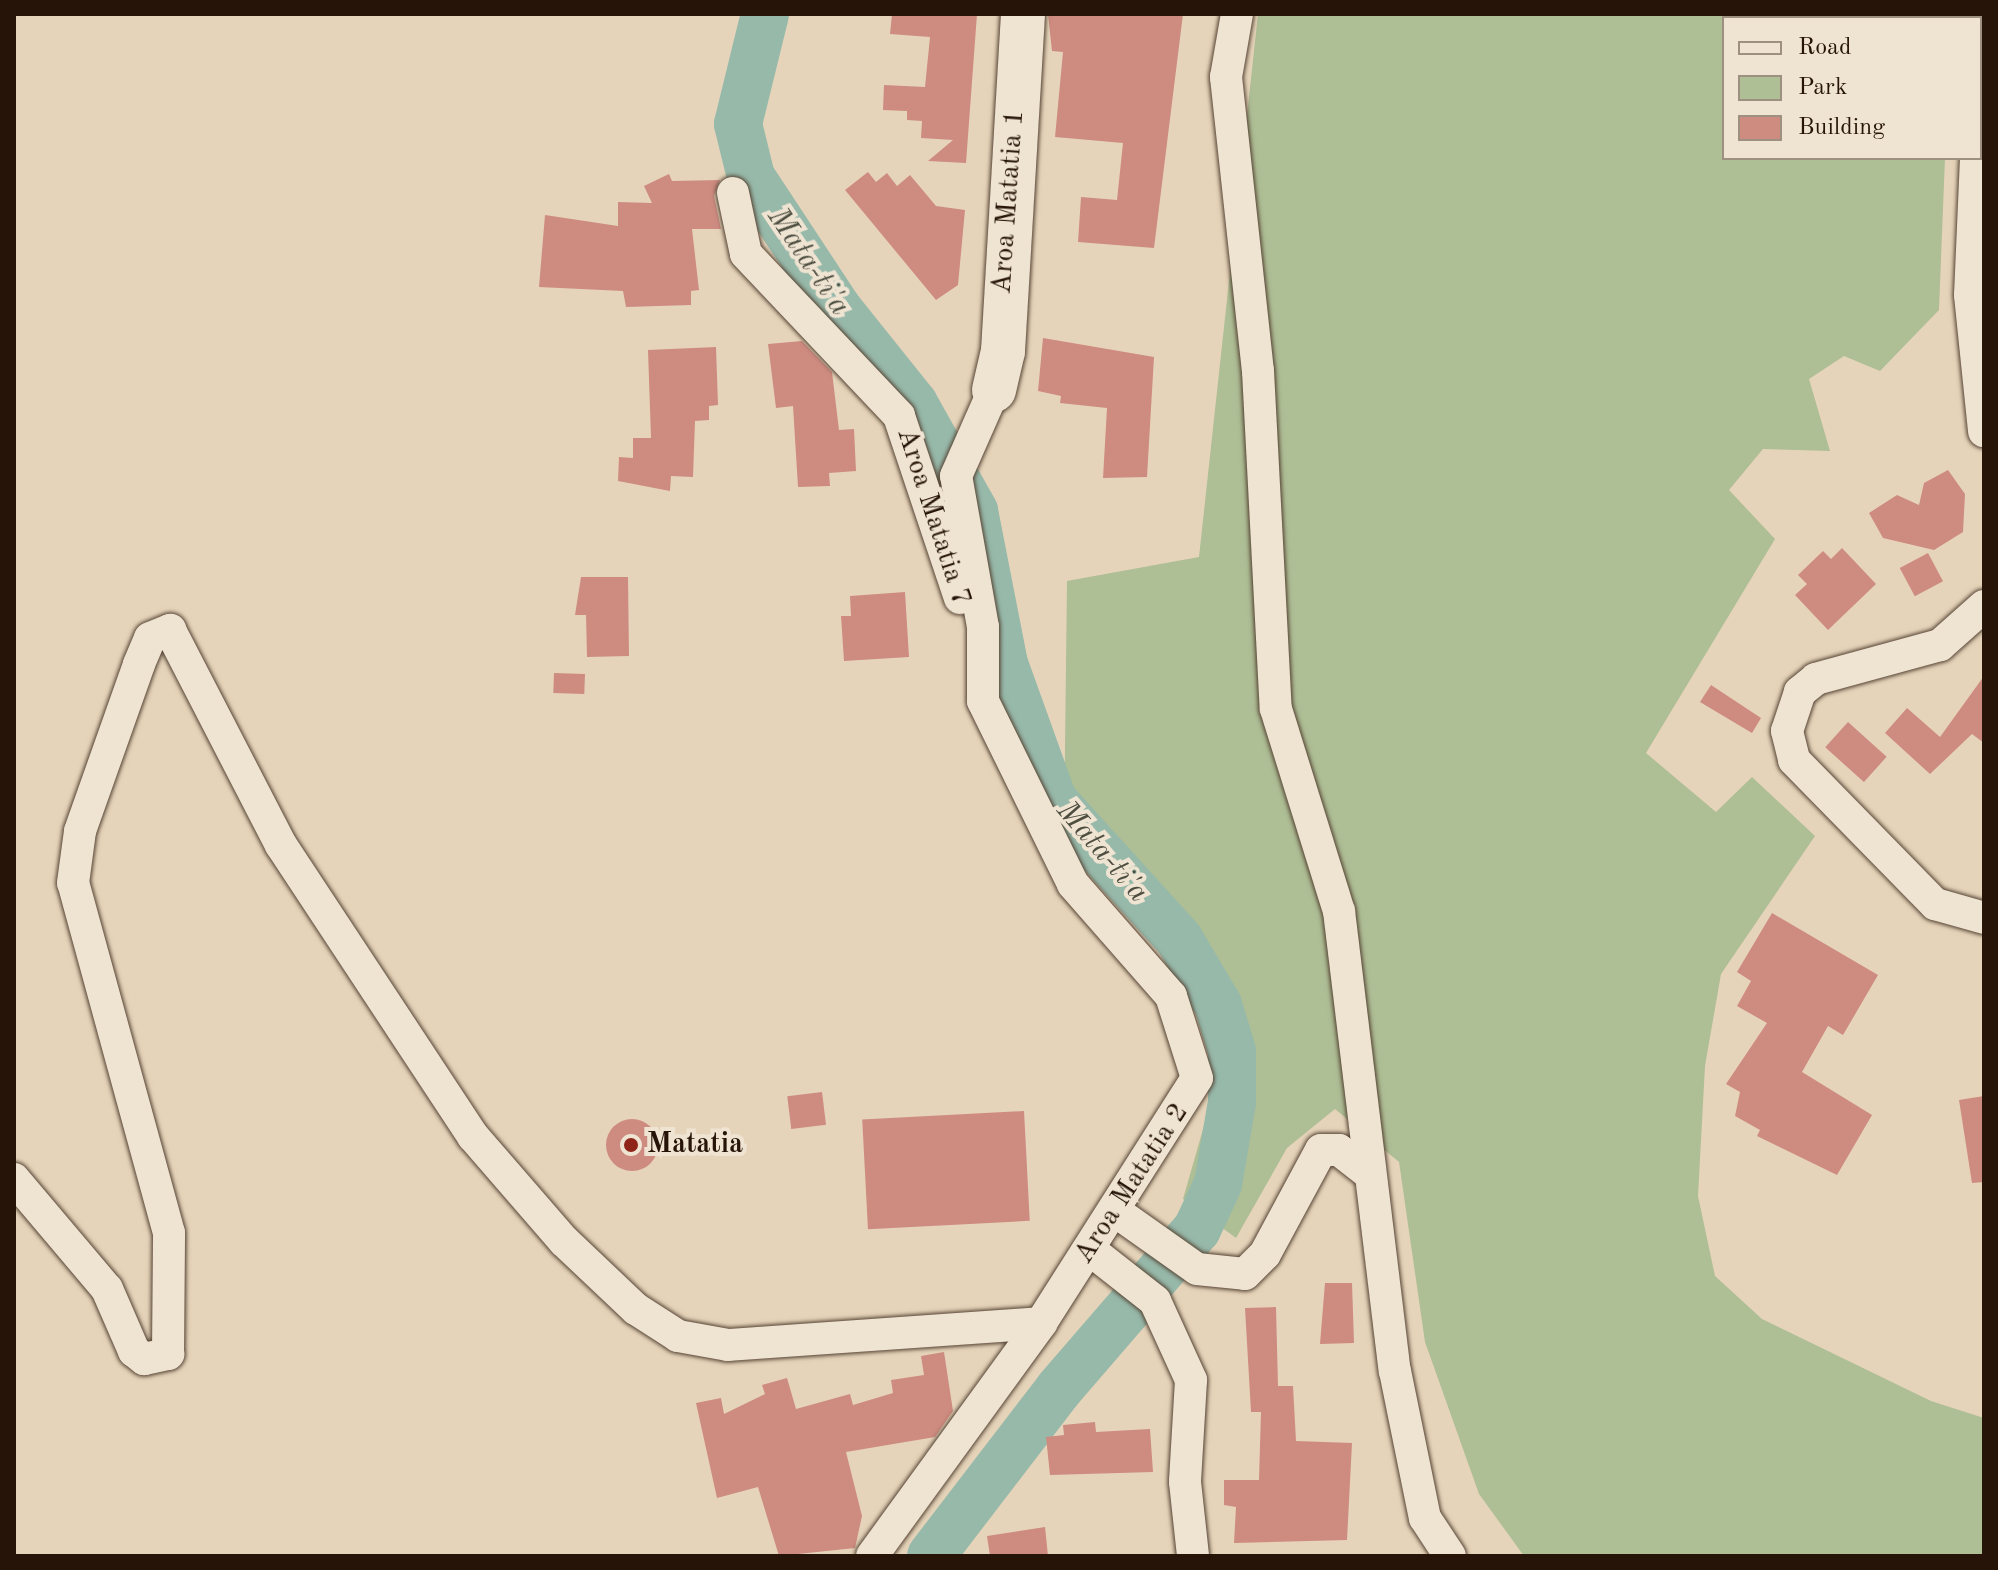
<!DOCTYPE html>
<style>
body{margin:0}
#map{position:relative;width:1998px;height:1570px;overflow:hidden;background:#e6d4ba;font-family:"Old Standard TT",serif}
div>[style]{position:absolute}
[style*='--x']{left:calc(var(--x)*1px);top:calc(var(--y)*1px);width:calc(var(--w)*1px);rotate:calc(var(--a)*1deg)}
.green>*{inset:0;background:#aebe95}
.river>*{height:48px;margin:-24px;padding:0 24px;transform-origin:24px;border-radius:24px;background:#97b9aa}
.building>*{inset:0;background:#ce8b80;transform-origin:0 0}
.round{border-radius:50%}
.roads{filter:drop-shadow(0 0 2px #554434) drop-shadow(0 0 2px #554434)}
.street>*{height:32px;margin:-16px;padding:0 16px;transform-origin:16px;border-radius:16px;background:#efe3d2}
.secondary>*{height:44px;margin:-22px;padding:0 22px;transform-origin:22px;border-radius:22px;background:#efe3d2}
.dots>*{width:22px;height:22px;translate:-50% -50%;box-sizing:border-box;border:4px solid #efe3d2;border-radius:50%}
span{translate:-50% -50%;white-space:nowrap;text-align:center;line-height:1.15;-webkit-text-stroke:8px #efe3d2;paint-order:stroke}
.street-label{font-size:28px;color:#251407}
.poi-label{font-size:28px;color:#251407;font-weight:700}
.left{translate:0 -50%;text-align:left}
.water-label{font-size:30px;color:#4d4e40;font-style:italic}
.frame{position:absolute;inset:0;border:16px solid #251407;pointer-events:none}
.legend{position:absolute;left:1722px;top:16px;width:260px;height:144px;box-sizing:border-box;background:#efe3d2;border:2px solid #9e9081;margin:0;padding:10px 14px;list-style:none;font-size:24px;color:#251407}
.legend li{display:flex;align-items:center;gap:16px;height:40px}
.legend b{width:40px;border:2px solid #9e9081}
</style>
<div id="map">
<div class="green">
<div style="clip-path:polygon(1258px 14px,1953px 14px,1724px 18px,1724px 158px,1945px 158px,1939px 310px,1880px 371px,1844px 356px,1809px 379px,1830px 451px,1763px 449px,1729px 490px,1775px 539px,1646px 753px,1716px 812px,1752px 777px,1815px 836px,1721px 974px,1705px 1066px,1698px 1196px,1715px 1276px,1762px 1319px,1931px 1401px,1984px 1418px,1984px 1556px,1524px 1556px,1479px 1494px,1425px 1342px,1399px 1162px,1335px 1109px,1287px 1148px,1236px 1238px,1183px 1199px,1218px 1077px,1212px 1044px,1178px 969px,1064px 832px,1067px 581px,1199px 557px)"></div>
</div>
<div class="river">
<div style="--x:765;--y:14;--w:113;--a:103.8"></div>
<div style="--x:738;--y:124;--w:55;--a:76.2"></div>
<div style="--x:751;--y:177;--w:158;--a:56.6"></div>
<div style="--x:838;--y:309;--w:122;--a:51.3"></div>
<div style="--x:914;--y:404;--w:123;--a:60.7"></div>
<div style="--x:974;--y:511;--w:156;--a:78.9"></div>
<div style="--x:1004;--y:664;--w:145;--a:70.2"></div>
<div style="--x:1053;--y:800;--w:188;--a:47.8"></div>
<div style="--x:1179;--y:939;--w:77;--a:59.4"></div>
<div style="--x:1218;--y:1005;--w:48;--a:73.1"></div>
<div style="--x:1232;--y:1051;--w:51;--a:90"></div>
<div style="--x:1232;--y:1102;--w:83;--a:99.7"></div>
<div style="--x:1218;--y:1184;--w:50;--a:115"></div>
<div style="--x:1197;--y:1229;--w:211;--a:130.8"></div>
<div style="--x:1059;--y:1389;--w:210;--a:127.5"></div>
</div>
<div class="building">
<div style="clip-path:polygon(892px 14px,977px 14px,966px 163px,928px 161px,953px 140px,921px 138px,922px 121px,907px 120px,907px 111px,883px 110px,884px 85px,925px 87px,930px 37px,890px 34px)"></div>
<div style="clip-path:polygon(1048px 14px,1183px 14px,1154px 248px,1078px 242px,1081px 197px,1117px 200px,1123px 143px,1055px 137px,1063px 52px,1052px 51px)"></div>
<div style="clip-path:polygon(868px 172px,876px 182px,887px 173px,897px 186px,910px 175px,936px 206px,965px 210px,958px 285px,936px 300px,845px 190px)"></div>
<div style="clip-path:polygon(669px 174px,672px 181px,720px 180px,714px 196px,721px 229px,692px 229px,699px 290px,691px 291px,691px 305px,626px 307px,623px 291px,539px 287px,545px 215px,618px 226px,618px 202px,652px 203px,644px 186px)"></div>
<div style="clip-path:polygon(1043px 338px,1154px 357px,1147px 477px,1103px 478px,1107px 408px,1060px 403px,1061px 396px,1038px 391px)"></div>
<div style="clip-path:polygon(802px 341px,832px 372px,839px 430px,854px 429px,856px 471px,829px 473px,830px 486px,798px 487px,793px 406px,776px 408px,768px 344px)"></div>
<div style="clip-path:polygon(716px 347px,718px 405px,709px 406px,709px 420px,695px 421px,693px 477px,671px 476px,670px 491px,618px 481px,619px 457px,633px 458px,633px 438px,651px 438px,648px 350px)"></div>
<div style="clip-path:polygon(1948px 470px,1965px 494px,1963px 532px,1934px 550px,1883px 538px,1869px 513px,1897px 495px,1919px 505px,1924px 483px)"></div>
<div style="clip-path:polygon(1842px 548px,1876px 584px,1828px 630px,1795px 595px,1807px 584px,1798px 575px,1823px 551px,1831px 559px)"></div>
<div style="left:1928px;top:553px;width:32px;height:32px;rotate:62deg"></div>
<div style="clip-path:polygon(581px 577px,628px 577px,629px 656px,587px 657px,586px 615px,575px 615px)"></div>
<div style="clip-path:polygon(905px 592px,909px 657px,844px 661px,841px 616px,851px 616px,850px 596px)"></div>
<div style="left:554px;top:673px;width:31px;height:20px;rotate:2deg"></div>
<div style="clip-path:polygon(1984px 676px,1984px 743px,1972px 734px,1930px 774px,1885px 733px,1907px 708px,1940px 737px)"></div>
<div style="clip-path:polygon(1711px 685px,1761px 718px,1752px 733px,1700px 702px)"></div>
<div style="left:1848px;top:722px;width:52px;height:34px;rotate:42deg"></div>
<div style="clip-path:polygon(1772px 913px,1878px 975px,1843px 1035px,1828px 1026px,1802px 1072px,1872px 1115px,1837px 1175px,1757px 1136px,1760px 1130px,1735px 1116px,1740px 1092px,1726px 1084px,1767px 1023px,1737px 1006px,1751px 981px,1737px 972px)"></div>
<div style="left:822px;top:1092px;width:33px;height:35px;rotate:83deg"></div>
<div style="clip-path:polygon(1984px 1096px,1984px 1182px,1972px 1183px,1959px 1100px)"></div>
<div style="left:1024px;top:1111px;width:110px;height:162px;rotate:87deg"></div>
<div class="round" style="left:606px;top:1119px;width:52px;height:52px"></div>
<div style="clip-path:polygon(1325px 1283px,1352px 1283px,1354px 1343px,1320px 1344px)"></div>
<div style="clip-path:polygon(1276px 1307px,1278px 1386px,1293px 1386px,1296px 1441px,1352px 1443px,1347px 1540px,1234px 1543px,1236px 1507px,1224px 1505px,1224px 1480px,1259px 1480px,1261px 1412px,1251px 1412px,1245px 1308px)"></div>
<div style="clip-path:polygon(944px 1352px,953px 1411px,935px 1437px,846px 1452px,862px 1516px,855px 1548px,779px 1556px,758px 1487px,717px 1498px,696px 1403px,721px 1398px,724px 1414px,765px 1394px,762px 1385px,787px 1378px,796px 1409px,850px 1394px,853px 1405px,893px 1393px,891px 1380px,924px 1375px,921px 1356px)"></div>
<div style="clip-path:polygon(1095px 1422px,1096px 1432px,1150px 1429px,1153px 1472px,1050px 1475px,1046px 1437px,1064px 1435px,1063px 1425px)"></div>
<div style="clip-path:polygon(1045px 1527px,1048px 1556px,990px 1556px,987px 1536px)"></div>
</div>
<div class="roads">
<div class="street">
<div style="--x:1237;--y:14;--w:64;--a:99.9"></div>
<div style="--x:1226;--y:77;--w:296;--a:83.8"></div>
<div style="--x:1258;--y:371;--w:338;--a:87"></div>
<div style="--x:1276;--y:709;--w:212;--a:72.7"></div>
<div style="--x:1339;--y:911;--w:463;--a:83.1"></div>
<div style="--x:1395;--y:1371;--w:150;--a:78.5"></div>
<div style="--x:1425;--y:1518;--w:45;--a:56.7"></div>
<div style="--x:1979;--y:18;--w:4;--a:-90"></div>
<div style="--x:1976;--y:158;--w:137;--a:92.5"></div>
<div style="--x:1970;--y:295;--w:137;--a:84.1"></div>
<div style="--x:733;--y:193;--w:62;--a:78"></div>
<div style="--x:746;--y:254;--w:223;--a:46.6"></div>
<div style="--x:899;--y:416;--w:192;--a:71.5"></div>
<div style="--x:1984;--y:606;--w:59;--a:138.4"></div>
<div style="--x:1940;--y:645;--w:129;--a:164.7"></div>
<div style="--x:1816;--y:679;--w:21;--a:141"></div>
<div style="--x:1800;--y:692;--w:41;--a:108.4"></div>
<div style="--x:1787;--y:731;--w:30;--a:76"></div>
<div style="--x:1794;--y:760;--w:202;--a:45.6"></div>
<div style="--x:1935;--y:904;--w:51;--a:15.9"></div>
<div style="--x:14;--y:1179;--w:144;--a:49.8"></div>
<div style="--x:107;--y:1289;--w:68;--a:66.5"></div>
<div style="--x:134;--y:1351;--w:13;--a:39"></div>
<div style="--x:144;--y:1359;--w:25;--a:-12"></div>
<div style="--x:168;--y:1354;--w:121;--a:-89.5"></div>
<div style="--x:169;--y:1233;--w:363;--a:-105.3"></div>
<div style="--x:73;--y:883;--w:52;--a:-82.3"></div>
<div style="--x:80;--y:831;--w:177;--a:-70.5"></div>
<div style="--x:139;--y:664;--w:28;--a:-67"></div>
<div style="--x:150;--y:638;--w:22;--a:-22"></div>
<div style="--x:170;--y:630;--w:242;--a:62.7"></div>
<div style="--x:281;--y:845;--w:349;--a:56.6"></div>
<div style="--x:473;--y:1136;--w:139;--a:49.1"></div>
<div style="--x:564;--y:1241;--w:99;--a:43.4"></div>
<div style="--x:636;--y:1309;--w:50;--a:32.7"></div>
<div style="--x:678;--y:1336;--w:51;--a:10.2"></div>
<div style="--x:728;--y:1345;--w:314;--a:-4"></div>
<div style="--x:1115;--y:1211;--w:100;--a:35.3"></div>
<div style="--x:1197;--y:1269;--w:48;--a:5.9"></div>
<div style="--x:1245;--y:1274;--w:28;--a:-45"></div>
<div style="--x:1265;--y:1254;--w:118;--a:-61.7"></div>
<div style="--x:1321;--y:1150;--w:18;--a:0"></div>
<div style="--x:1339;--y:1150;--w:39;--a:38"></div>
<div style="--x:1089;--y:1249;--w:84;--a:38.2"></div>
<div style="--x:1155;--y:1301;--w:87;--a:65.5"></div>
<div style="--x:1191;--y:1380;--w:102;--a:93.4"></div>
<div style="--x:1185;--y:1482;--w:74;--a:83.8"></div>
<div style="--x:872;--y:1556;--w:288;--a:-54"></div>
<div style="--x:1041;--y:1323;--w:290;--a:-57.5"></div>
<div style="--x:1197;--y:1078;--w:86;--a:-107.6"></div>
<div style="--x:1171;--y:996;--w:149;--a:-131.2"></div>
<div style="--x:1073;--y:884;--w:204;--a:-116.2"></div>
<div style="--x:983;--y:701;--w:74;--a:-90"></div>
<div style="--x:983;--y:627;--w:153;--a:-100.1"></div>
<div style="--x:956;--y:476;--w:94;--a:-66.2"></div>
</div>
<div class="secondary">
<div style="--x:994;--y:390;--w:40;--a:-77"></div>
<div style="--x:1003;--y:351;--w:338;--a:-86.6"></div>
</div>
</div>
<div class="dots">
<div style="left:631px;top:1145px;background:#8f2418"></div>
</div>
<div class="street-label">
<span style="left:1009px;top:202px;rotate:-86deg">Aroa Matatia 1</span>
<span style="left:933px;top:517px;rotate:72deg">Aroa Matatia 7</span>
<span style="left:1132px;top:1184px;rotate:-57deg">Aroa Matatia 2</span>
</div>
<div class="poi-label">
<span class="left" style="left:647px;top:1145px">Matatia</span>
</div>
<div class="water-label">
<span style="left:808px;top:262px;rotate:56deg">Mata-ti'a</span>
<span style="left:1102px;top:852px;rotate:49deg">Mata-ti'a</span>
</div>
<div class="frame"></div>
<ul class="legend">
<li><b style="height:10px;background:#efe3d2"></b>Road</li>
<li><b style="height:22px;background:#aebe95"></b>Park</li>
<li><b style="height:22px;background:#ce8b80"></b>Building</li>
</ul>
</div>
